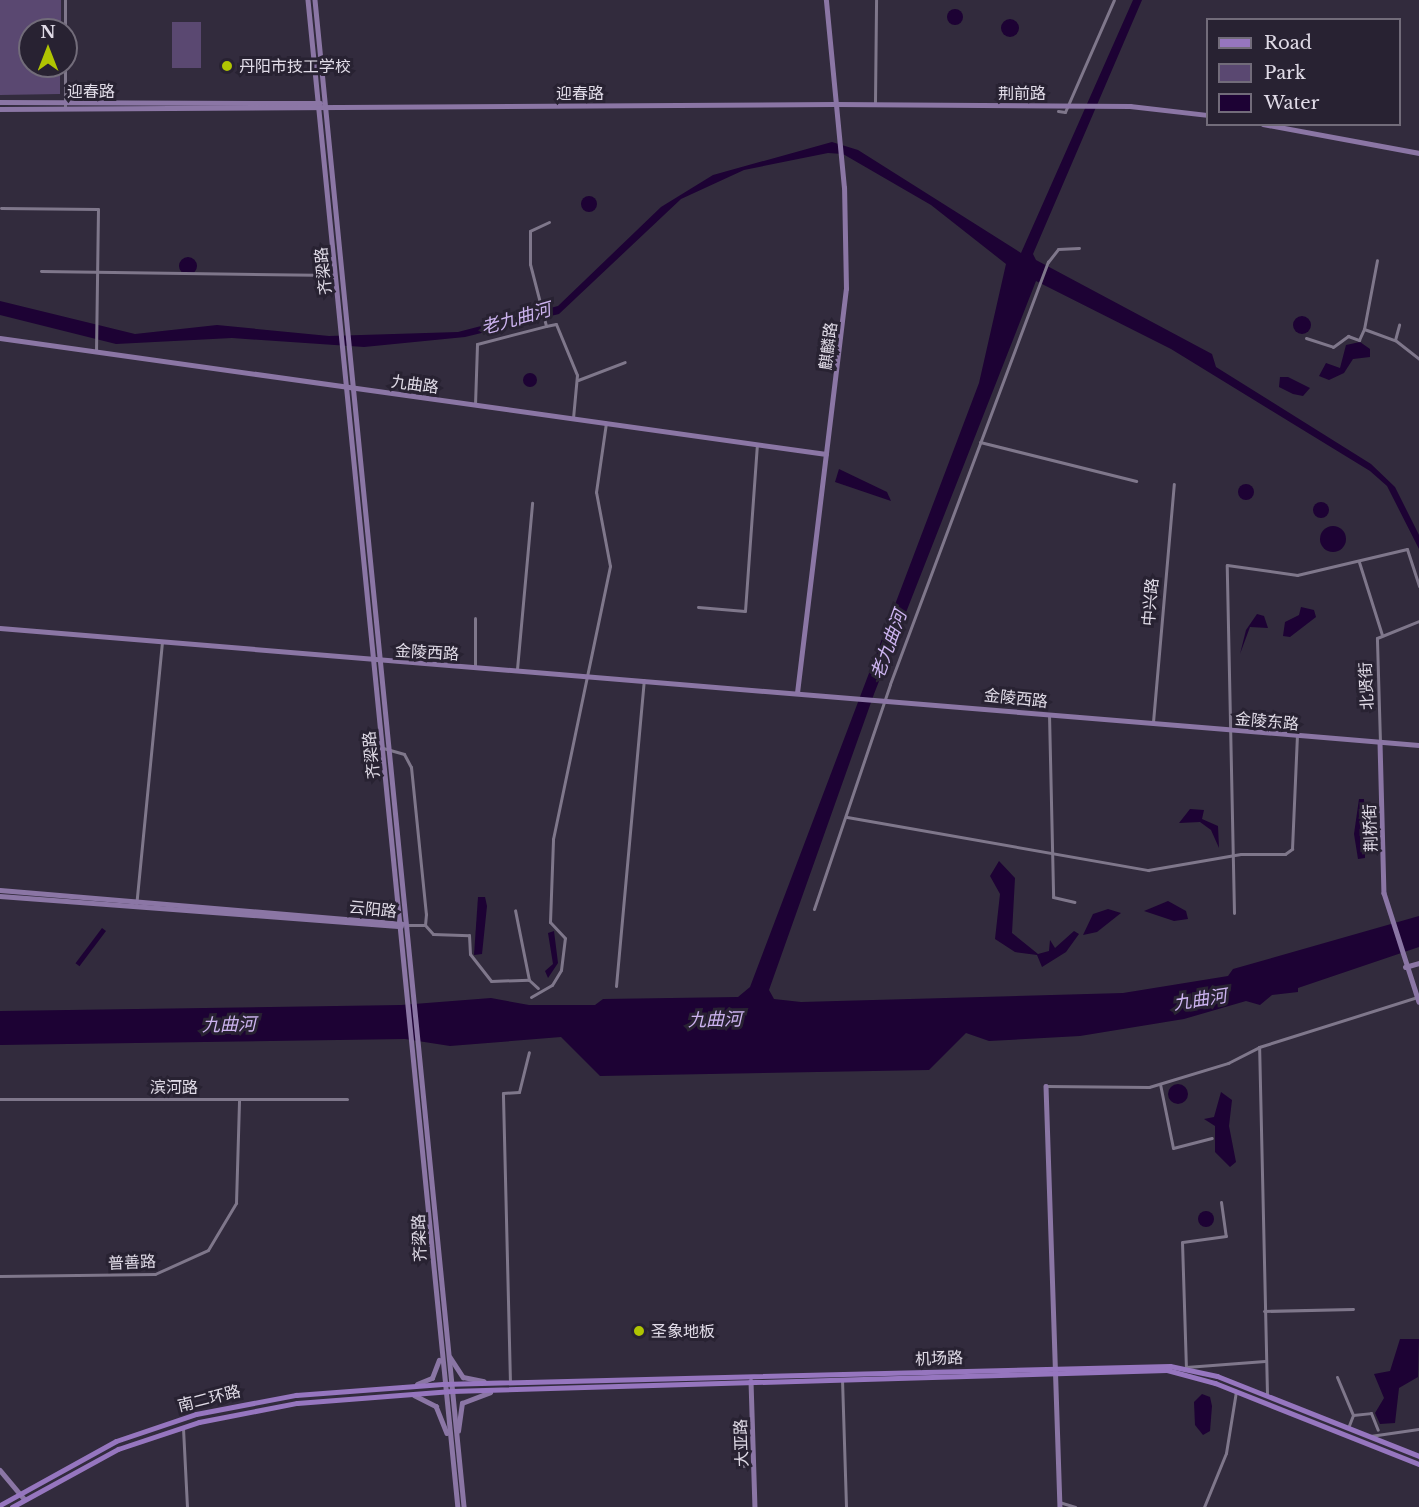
<!DOCTYPE html>
<meta charset="utf-8">
<style>
body{margin:0}
#map{position:relative;width:1419px;height:1507px;overflow:hidden;background:#322b3d;font-family:"Libre Baskerville","Noto Sans SC",serif}
div>[style]{position:absolute}
[style*='--x']{left:calc(var(--x)*1px);top:calc(var(--y)*1px);width:calc(var(--w)*1px);rotate:calc(var(--a)*1deg)}
.green>*{inset:0;background:#5a4871;transform-origin:0 0}
.water>*{inset:0;background:#1d0234;transform-origin:0 0}
.round{border-radius:50%}
.street>*{height:3px;margin:-1.5px;padding:0 1.5px;transform-origin:1.5px;border-radius:1.5px;background:#7f778b}
.secondary>*{height:4.5px;margin:-2.25px;padding:0 2.25px;transform-origin:2.25px;border-radius:2.25px;background:#8b76a5}
.primary>*{height:5px;margin:-2.5px;padding:0 2.5px;transform-origin:2.5px;border-radius:2.5px;background:#9676bf}
.dots>*{width:16px;height:16px;translate:-50% -50%;box-sizing:border-box;border:3px solid #282232;border-radius:50%}
span{translate:-50% -50%;white-space:nowrap;text-align:center;line-height:1.15;-webkit-text-stroke:6px #282232;paint-order:stroke}
.poi-label{font-size:16px;color:#e0dbe7}
.left{translate:0 -50%;text-align:left}
.street-label{font-size:16px;color:#e0dbe7}
.water-label{font-size:18px;color:#cdb4f0;font-style:italic}
.legend{position:absolute;left:1206px;top:18px;width:195px;height:108px;box-sizing:border-box;background:#282232;border:2px solid #726c7a;margin:0;padding:8px 10px;list-style:none;font-size:18px;color:#e0dbe7}
.legend li{display:flex;align-items:center;gap:12px;height:30px}
.legend b{width:30px;border:2px solid #726c7a}
.north{position:absolute;left:18px;top:18px;width:60px;height:60px;box-sizing:border-box;background:#282232;border:2px solid #726c7a;border-radius:50%;rotate:0deg;font-size:16px;font-weight:700;line-height:24px;text-align:center;color:#e0dbe7}
.north::after{content:'';display:block;margin:auto;width:21px;height:27px;background:#b0c502;clip-path:polygon(50% 0,100% 100%,50% 72%,0 100%)}
</style>
<div id="map">
<div class="green">
<div style="clip-path:polygon(0 0,61px 0,61px 30px,30px 30px,30px 66px,60px 66px,60px 94px,0 95px)"></div>
<div style="left:172px;top:22px;width:29px;height:46px"></div>
</div>
<div class="water">
<div style="clip-path:polygon(1133px 0,1142px 0,1033px 254px,1036px 260px,1212px 354px,1216px 367px,1371px 464px,1395px 487px,1419px 535px,1419px 549px,1387px 486px,1370px 471px,1171px 349px,1036px 281px,874px 694px,769px 990px,774px 999px,801px 1002px,1123px 993px,1228px 976px,1233px 969px,1419px 916px,1419px 947px,1298px 988px,1298px 992px,1272px 995px,1260px 1005px,1246px 1001px,1184px 1019px,1080px 1036px,989px 1041px,966px 1033px,929px 1070px,600px 1076px,561px 1037px,450px 1046px,405px 1039px,0 1045px,0 1011px,401px 1005px,491px 998px,529px 1005px,595px 1005px,603px 999px,738px 997px,750px 987px,979px 383px,1006px 264px,931px 205px,843px 154px,828px 153px,744px 170px,681px 199px,559px 314px,465px 337px,364px 347px,232px 338px,116px 344px,0 315px,0 301px,135px 334px,217px 325px,329px 336px,458px 332px,558px 306px,661px 207px,713px 175px,832px 142px,858px 150px,1021px 253px)"></div>
<div class="round" style="left:947px;top:9px;width:16px;height:16px"></div>
<div class="round" style="left:1001px;top:19px;width:18px;height:18px"></div>
<div class="round" style="left:581px;top:196px;width:16px;height:16px"></div>
<div class="round" style="left:179px;top:257px;width:18px;height:18px"></div>
<div class="round" style="left:1293px;top:316px;width:18px;height:18px"></div>
<div style="clip-path:polygon(1360px 342px,1370px 349px,1370px 357px,1353px 359px,1344px 373px,1329px 380px,1319px 376px,1326px 363px,1340px 368px,1346px 345px)"></div>
<div class="round" style="left:523px;top:373px;width:14px;height:14px"></div>
<div style="clip-path:polygon(1280px 377px,1288px 377px,1310px 388px,1303px 396px,1293px 394px,1279px 387px)"></div>
<div style="clip-path:polygon(839px 469px,887px 492px,891px 501px,835px 482px)"></div>
<div class="round" style="left:1238px;top:484px;width:16px;height:16px"></div>
<div class="round" style="left:1313px;top:502px;width:16px;height:16px"></div>
<div class="round" style="left:1320px;top:526px;width:26px;height:26px"></div>
<div style="clip-path:polygon(1301px 607px,1314px 610px,1316px 617px,1290px 637px,1283px 636px,1285px 622px,1299px 615px)"></div>
<div style="clip-path:polygon(1257px 614px,1264px 616px,1268px 628px,1250px 627px,1240px 654px,1246px 630px)"></div>
<div style="clip-path:polygon(1359px 799px,1364px 799px,1365px 858px,1358px 859px,1354px 834px)"></div>
<div style="clip-path:polygon(1190px 809px,1204px 810px,1202px 819px,1218px 826px,1219px 848px,1211px 830px,1200px 822px,1179px 823px)"></div>
<div style="clip-path:polygon(999px 861px,1015px 878px,1012px 933px,1038px 954px,1049px 951px,1050px 940px,1055px 948px,1074px 931px,1079px 934px,1066px 952px,1042px 967px,1037px 955px,1015px 952px,995px 939px,1000px 894px,990px 876px)"></div>
<div style="clip-path:polygon(478px 897px,485px 897px,487px 906px,482px 954px,474px 955px)"></div>
<div style="clip-path:polygon(1168px 901px,1186px 911px,1188px 919px,1174px 921px,1144px 911px)"></div>
<div style="clip-path:polygon(1108px 909px,1121px 913px,1097px 932px,1083px 935px,1093px 914px)"></div>
<div style="left:102px;top:928px;width:5px;height:44px;rotate:37deg"></div>
<div style="clip-path:polygon(554px 931px,558px 963px,548px 978px,545px 971px,553px 964px,548px 933px)"></div>
<div class="round" style="left:1168px;top:1084px;width:20px;height:20px"></div>
<div style="clip-path:polygon(1221px 1092px,1232px 1100px,1229px 1126px,1236px 1162px,1230px 1167px,1215px 1152px,1215px 1126px,1204px 1119px,1214px 1117px)"></div>
<div class="round" style="left:1198px;top:1211px;width:16px;height:16px"></div>
<div style="clip-path:polygon(1400px 1339px,1419px 1339px,1418px 1377px,1399px 1388px,1395px 1423px,1380px 1424px,1375px 1413px,1384px 1398px,1374px 1374px,1390px 1371px)"></div>
<div style="clip-path:polygon(1202px 1394px,1210px 1397px,1212px 1406px,1210px 1431px,1203px 1435px,1195px 1425px,1194px 1402px)"></div>
</div>
<div class="street">
<div style="--x:65;--y:30;--w:30;--a:-90"></div>
<div style="--x:875;--y:102;--w:102;--a:-89.4"></div>
<div style="--x:65;--y:109;--w:43;--a:-90"></div>
<div style="--x:1058;--y:111;--w:7;--a:8"></div>
<div style="--x:1065;--y:112;--w:122;--a:-66.4"></div>
<div style="--x:1;--y:208;--w:97;--a:0.6"></div>
<div style="--x:98;--y:209;--w:143;--a:90.8"></div>
<div style="--x:549;--y:222;--w:21;--a:155"></div>
<div style="--x:530;--y:231;--w:33;--a:90"></div>
<div style="--x:530;--y:264;--w:64;--a:75.5"></div>
<div style="--x:546;--y:326;--w:10;--a:-11"></div>
<div style="--x:556;--y:324;--w:55;--a:67.6"></div>
<div style="--x:577;--y:375;--w:43;--a:95.3"></div>
<div style="--x:41;--y:271;--w:294;--a:0.8"></div>
<div style="--x:1364;--y:329;--w:70;--a:-79.3"></div>
<div style="--x:1306;--y:338;--w:28;--a:18"></div>
<div style="--x:1333;--y:347;--w:19;--a:-36"></div>
<div style="--x:1348;--y:336;--w:12;--a:20"></div>
<div style="--x:1359;--y:340;--w:12;--a:-66"></div>
<div style="--x:1364;--y:329;--w:33;--a:20"></div>
<div style="--x:1395;--y:340;--w:31;--a:38"></div>
<div style="--x:1395;--y:340;--w:16;--a:-75"></div>
<div style="--x:578;--y:380;--w:50;--a:-21"></div>
<div style="--x:475;--y:405;--w:61;--a:-88.1"></div>
<div style="--x:477;--y:344;--w:71;--a:-14.6"></div>
<div style="--x:980;--y:442;--w:161;--a:14"></div>
<div style="--x:1359;--y:562;--w:77;--a:72.5"></div>
<div style="--x:698;--y:607;--w:47;--a:4.9"></div>
<div style="--x:745;--y:611;--w:167;--a:-85.9"></div>
<div style="--x:475;--y:618;--w:48;--a:90"></div>
<div style="--x:517;--y:669;--w:167;--a:-84.8"></div>
<div style="--x:1049;--y:714;--w:183;--a:88.7"></div>
<div style="--x:1053;--y:897;--w:22;--a:13"></div>
<div style="--x:1153;--y:722;--w:239;--a:-85"></div>
<div style="--x:1380;--y:742;--w:104;--a:-91.7"></div>
<div style="--x:1377;--y:638;--w:45;--a:-22"></div>
<div style="--x:383;--y:748;--w:22;--a:16"></div>
<div style="--x:404;--y:754;--w:15;--a:62"></div>
<div style="--x:411;--y:767;--w:148;--a:84.2"></div>
<div style="--x:426;--y:914;--w:11;--a:95"></div>
<div style="--x:425;--y:925;--w:17;--a:180"></div>
<div style="--x:847;--y:817;--w:306;--a:10"></div>
<div style="--x:1148;--y:870;--w:94;--a:-9.8"></div>
<div style="--x:1241;--y:854;--w:44;--a:0"></div>
<div style="--x:1285;--y:854;--w:9;--a:-36"></div>
<div style="--x:1292;--y:849;--w:114;--a:-87.5"></div>
<div style="--x:136;--y:907;--w:266;--a:-84.4"></div>
<div style="--x:814;--y:909;--w:237;--a:-71.3"></div>
<div style="--x:890;--y:684;--w:451;--a:-69.5"></div>
<div style="--x:1048;--y:262;--w:16;--a:-52"></div>
<div style="--x:1058;--y:249;--w:21;--a:-3"></div>
<div style="--x:1234;--y:913;--w:348;--a:-91.2"></div>
<div style="--x:1227;--y:565;--w:71;--a:8.1"></div>
<div style="--x:1297;--y:575;--w:113;--a:-13.3"></div>
<div style="--x:1407;--y:549;--w:39;--a:72"></div>
<div style="--x:425;--y:925;--w:12;--a:48"></div>
<div style="--x:433;--y:934;--w:36;--a:2"></div>
<div style="--x:469;--y:935;--w:19;--a:87"></div>
<div style="--x:470;--y:954;--w:34;--a:52"></div>
<div style="--x:491;--y:981;--w:38;--a:-2"></div>
<div style="--x:529;--y:980;--w:71;--a:-101.3"></div>
<div style="--x:529;--y:980;--w:12;--a:42"></div>
<div style="--x:616;--y:986;--w:307;--a:-84.8"></div>
<div style="--x:531;--y:997;--w:24;--a:-30"></div>
<div style="--x:552;--y:985;--w:17;--a:-59"></div>
<div style="--x:561;--y:970;--w:32;--a:-83"></div>
<div style="--x:565;--y:938;--w:22;--a:-133"></div>
<div style="--x:550;--y:922;--w:83;--a:-87.9"></div>
<div style="--x:553;--y:839;--w:279;--a:-78.2"></div>
<div style="--x:610;--y:566;--w:75;--a:-100.7"></div>
<div style="--x:596;--y:492;--w:70;--a:-81.8"></div>
<div style="--x:1160;--y:1084;--w:65;--a:78.5"></div>
<div style="--x:1173;--y:1148;--w:40;--a:-14.4"></div>
<div style="--x:1047;--y:1086;--w:102;--a:0.6"></div>
<div style="--x:1149;--y:1087;--w:83;--a:-16.9"></div>
<div style="--x:1228;--y:1063;--w:35;--a:-27"></div>
<div style="--x:0;--y:1099;--w:347;--a:0"></div>
<div style="--x:1221;--y:1202;--w:34;--a:82"></div>
<div style="--x:1226;--y:1236;--w:44;--a:172.2"></div>
<div style="--x:1182;--y:1242;--w:125;--a:88.2"></div>
<div style="--x:1186;--y:1367;--w:79;--a:-4.3"></div>
<div style="--x:0;--y:1276;--w:155;--a:-0.7"></div>
<div style="--x:155;--y:1274;--w:58;--a:-24.4"></div>
<div style="--x:208;--y:1250;--w:55;--a:-59.2"></div>
<div style="--x:236;--y:1203;--w:104;--a:-88.3"></div>
<div style="--x:1264;--y:1311;--w:89;--a:-1.3"></div>
<div style="--x:1337;--y:1377;--w:41;--a:67.2"></div>
<div style="--x:1353;--y:1415;--w:18;--a:-6"></div>
<div style="--x:1371;--y:1413;--w:18;--a:68"></div>
<div style="--x:842;--y:1379;--w:128;--a:88.2"></div>
<div style="--x:510;--y:1383;--w:290;--a:-91.4"></div>
<div style="--x:503;--y:1093;--w:16;--a:-4"></div>
<div style="--x:519;--y:1092;--w:41;--a:-76"></div>
<div style="--x:1267;--y:1394;--w:347;--a:-91.3"></div>
<div style="--x:1259;--y:1047;--w:167;--a:-17.5"></div>
<div style="--x:183;--y:1428;--w:79;--a:87.1"></div>
<div style="--x:1348;--y:1428;--w:14;--a:-69"></div>
<div style="--x:1370;--y:1436;--w:49;--a:-8.1"></div>
<div style="--x:742;--y:1466;--w:12;--a:-5"></div>
<div style="--x:1059;--y:1502;--w:17;--a:17"></div>
<div style="--x:1204;--y:1507;--w:58;--a:-67.8"></div>
<div style="--x:1226;--y:1453;--w:63;--a:-80.8"></div>
</div>
<div class="secondary">
<div style="--x:308;--y:0;--w:1514;--a:84.32"></div>
<div style="--x:315;--y:0;--w:1514;--a:84.35"></div>
<div style="--x:0;--y:102;--w:320;--a:0.2"></div>
<div style="--x:0;--y:109;--w:835;--a:-0.34"></div>
<div style="--x:835;--y:104;--w:295;--a:0.4"></div>
<div style="--x:1130;--y:106;--w:79;--a:6.6"></div>
<div style="--x:1263;--y:124;--w:159;--a:10.5"></div>
<div style="--x:0;--y:338;--w:834;--a:7.99"></div>
<div style="--x:0;--y:628;--w:1424;--a:4.71"></div>
<div style="--x:797;--y:693;--w:407;--a:-83.1"></div>
<div style="--x:846;--y:289;--w:101;--a:-91.1"></div>
<div style="--x:844;--y:188;--w:189;--a:-95.5"></div>
<div style="--x:1380;--y:742;--w:151;--a:88.5"></div>
<div style="--x:1384;--y:893;--w:114;--a:72.2"></div>
<div style="--x:0;--y:890;--w:403;--a:4.8"></div>
<div style="--x:0;--y:896;--w:402;--a:4.3"></div>
<div style="--x:1405;--y:967;--w:15;--a:-16"></div>
<div style="--x:1046;--y:1086;--w:421;--a:88.1"></div>
<div style="--x:450;--y:1357;--w:24;--a:57"></div>
<div style="--x:463;--y:1377;--w:21;--a:11"></div>
<div style="--x:751;--y:1381;--w:126;--a:88.2"></div>
<div style="--x:417;--y:1384;--w:16;--a:-22"></div>
<div style="--x:432;--y:1378;--w:19;--a:-69"></div>
<div style="--x:414;--y:1395;--w:25;--a:27"></div>
<div style="--x:436;--y:1406;--w:29;--a:68"></div>
<div style="--x:458;--y:1431;--w:28;--a:-82"></div>
<div style="--x:462;--y:1403;--w:30;--a:-21"></div>
<div style="--x:0;--y:1470;--w:38;--a:50"></div>
</div>
<div class="primary">
<div style="--x:0;--y:1505;--w:132;--a:-28.9"></div>
<div style="--x:116;--y:1441;--w:84;--a:-18.6"></div>
<div style="--x:196;--y:1414;--w:102;--a:-10.8"></div>
<div style="--x:296;--y:1395;--w:147;--a:-4.3"></div>
<div style="--x:443;--y:1384;--w:727;--a:-1.42"></div>
<div style="--x:1170;--y:1366;--w:48;--a:12"></div>
<div style="--x:1217;--y:1376;--w:217;--a:21.6"></div>
<div style="--x:12;--y:1507;--w:121;--a:-28.7"></div>
<div style="--x:118;--y:1449;--w:85;--a:-18.4"></div>
<div style="--x:199;--y:1422;--w:100;--a:-11"></div>
<div style="--x:297;--y:1403;--w:155;--a:-4.4"></div>
<div style="--x:452;--y:1391;--w:715;--a:-1.68"></div>
<div style="--x:1167;--y:1370;--w:50;--a:15.2"></div>
<div style="--x:1215;--y:1383;--w:219;--a:21.7"></div>
</div>
<div class="dots">
<div style="left:227px;top:66px;background:#b0c502"></div>
<div style="left:639px;top:1331px;background:#b0c502"></div>
</div>
<div class="poi-label">
<span class="left" style="left:239px;top:66px">丹阳市技工学校</span>
<span class="left" style="left:651px;top:1331px">圣象地板</span>
</div>
<div class="street-label">
<span style="left:91px;top:91px">迎春路</span>
<span style="left:580px;top:93px">迎春路</span>
<span style="left:1022px;top:93px">荆前路</span>
<span style="left:323px;top:271px;rotate:-96deg">齐梁路</span>
<span style="left:828px;top:346px;rotate:-83deg">麒麟路</span>
<span style="left:415px;top:384px;rotate:8deg">九曲路</span>
<span style="left:1150px;top:602px;rotate:-85deg">中兴路</span>
<span style="left:427px;top:652px;rotate:3deg">金陵西路</span>
<span style="left:1366px;top:686px;rotate:-93deg">北贤街</span>
<span style="left:1016px;top:698px;rotate:6deg">金陵西路</span>
<span style="left:1267px;top:721px;rotate:5deg">金陵东路</span>
<span style="left:371px;top:755px;rotate:-96deg">齐梁路</span>
<span style="left:1370px;top:828px;rotate:-92deg">荆桥街</span>
<span style="left:373px;top:909px;rotate:6deg">云阳路</span>
<span style="left:174px;top:1087px">滨河路</span>
<span style="left:419px;top:1238px;rotate:-92deg">齐梁路</span>
<span style="left:132px;top:1262px;rotate:-3deg">普善路</span>
<span style="left:939px;top:1358px;rotate:-2deg">机场路</span>
<span style="left:209px;top:1398px;rotate:-14deg">南二环路</span>
<span style="left:741px;top:1443px;rotate:-92deg">大亚路</span>
</div>
<div class="water-label">
<span style="left:516px;top:319px;rotate:-16deg">老九曲河</span>
<span style="left:889px;top:645px;rotate:-70deg">老九曲河</span>
<span style="left:1200px;top:1000px;rotate:-9deg">九曲河</span>
<span style="left:715px;top:1020px;rotate:-1deg">九曲河</span>
<span style="left:229px;top:1025px;rotate:-1deg">九曲河</span>
</div>
<ul class="legend">
<li><b style="height:8px;background:#9676bf"></b>Road</li>
<li><b style="height:16px;background:#5a4871"></b>Park</li>
<li><b style="height:16px;background:#1d0234"></b>Water</li>
</ul>
<div class="north">N</div>
</div>
